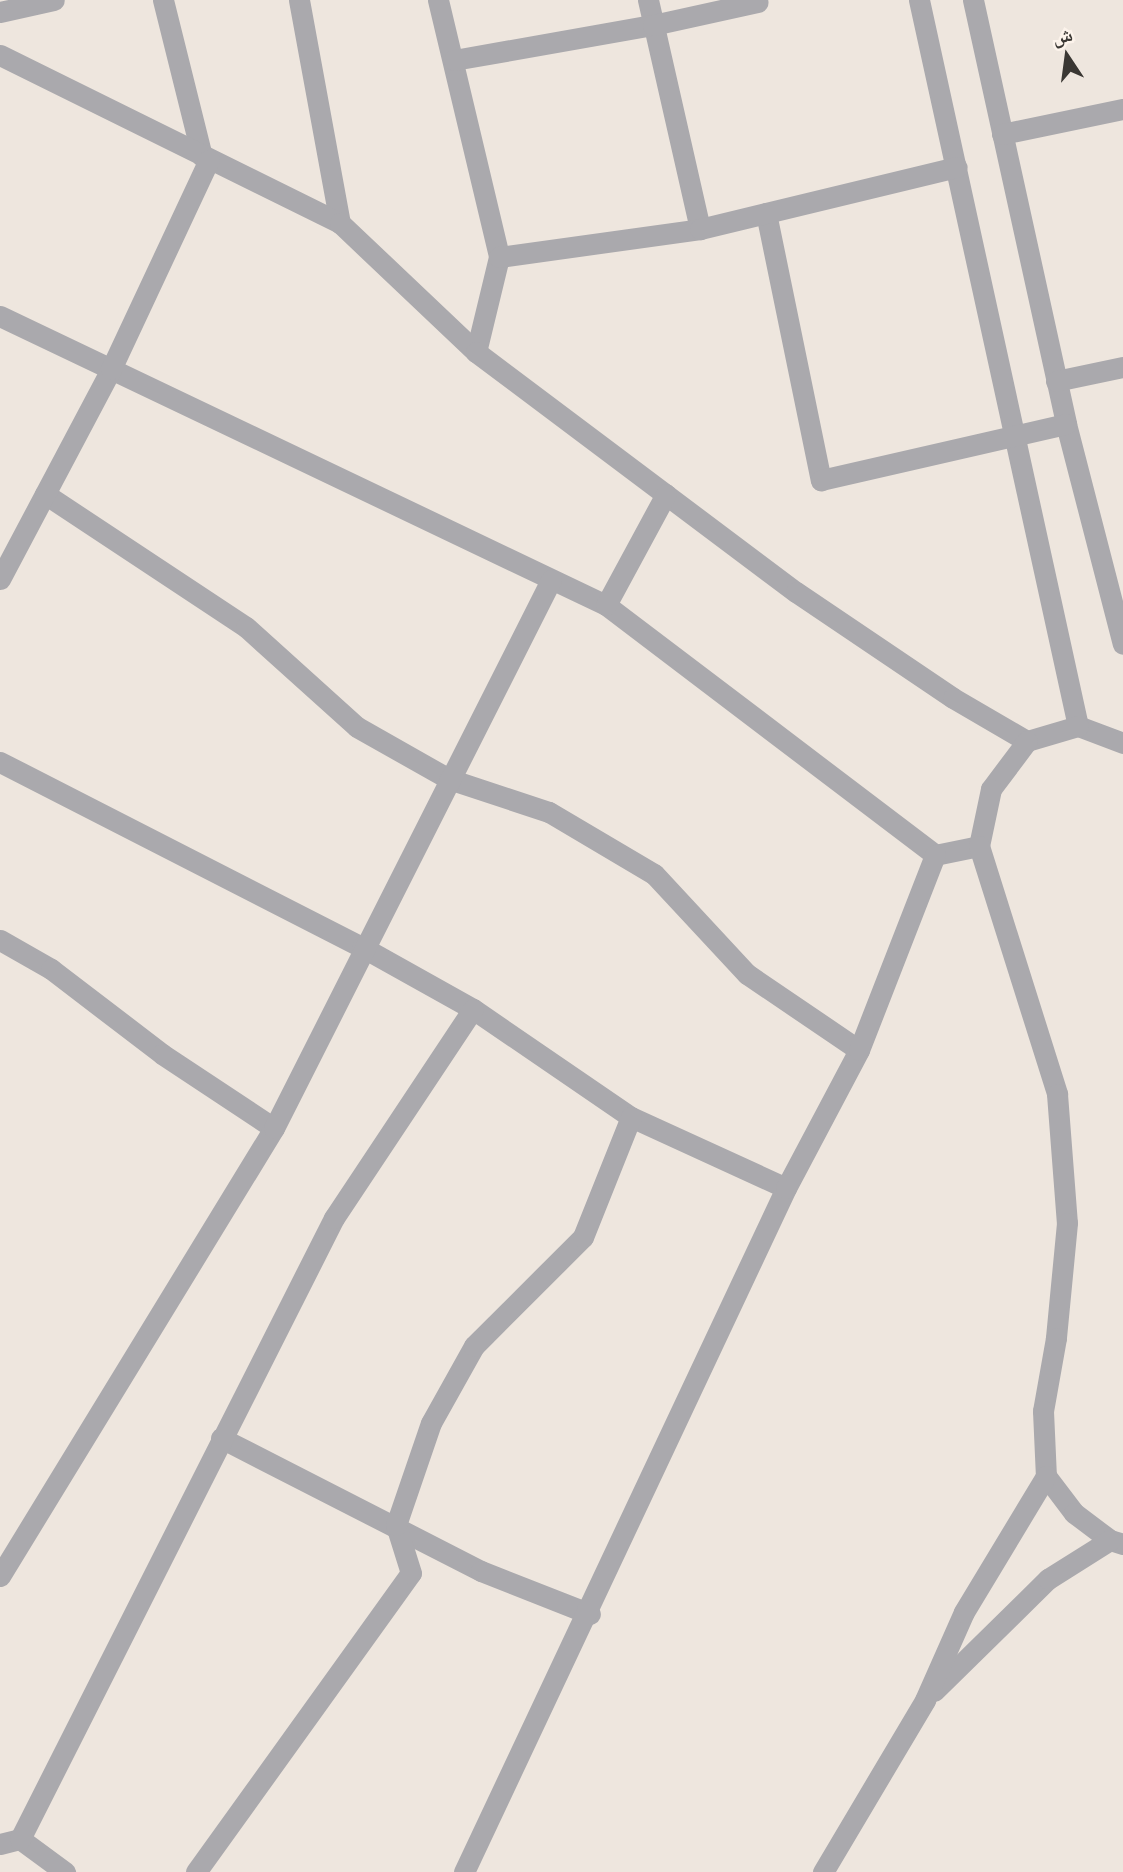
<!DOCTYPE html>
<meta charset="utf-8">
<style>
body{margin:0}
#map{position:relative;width:1123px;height:1872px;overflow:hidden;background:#eee6de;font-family:"Archivo Narrow","Noto Naskh Arabic",sans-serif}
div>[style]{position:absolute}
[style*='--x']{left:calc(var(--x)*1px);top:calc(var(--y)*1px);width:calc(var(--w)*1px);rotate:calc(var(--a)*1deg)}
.minor>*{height:21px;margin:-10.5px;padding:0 10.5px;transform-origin:10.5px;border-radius:10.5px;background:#aaa9ad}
span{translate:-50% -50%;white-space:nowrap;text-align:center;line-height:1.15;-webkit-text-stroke:6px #fcf3eb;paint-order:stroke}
.north{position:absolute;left:1032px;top:21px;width:70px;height:70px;-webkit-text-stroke:5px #fcf3eb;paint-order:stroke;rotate:347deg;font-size:19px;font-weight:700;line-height:28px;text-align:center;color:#3a3733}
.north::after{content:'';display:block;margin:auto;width:24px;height:32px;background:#3a3733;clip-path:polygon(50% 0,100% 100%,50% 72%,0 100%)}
</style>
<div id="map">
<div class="minor">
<div style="--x:163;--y:0;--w:161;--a:76"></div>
<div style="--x:299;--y:0;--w:227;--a:79.6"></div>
<div style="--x:438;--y:0;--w:264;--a:76.6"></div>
<div style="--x:499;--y:257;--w:98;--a:103.6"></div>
<div style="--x:648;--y:0;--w:235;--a:77.2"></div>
<div style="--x:919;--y:0;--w:743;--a:77.65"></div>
<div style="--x:973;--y:0;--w:434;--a:77.6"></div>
<div style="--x:1066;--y:424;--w:227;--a:75.5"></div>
<div style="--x:0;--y:12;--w:55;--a:-12.5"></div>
<div style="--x:0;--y:55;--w:379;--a:26.3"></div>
<div style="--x:340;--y:223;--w:187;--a:43.5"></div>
<div style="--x:476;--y:352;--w:400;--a:36.9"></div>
<div style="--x:796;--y:592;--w:189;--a:34"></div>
<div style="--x:953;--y:698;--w:86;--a:30.2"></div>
<div style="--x:454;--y:60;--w:202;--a:-10"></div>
<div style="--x:653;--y:25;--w:107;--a:-12.4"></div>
<div style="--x:1002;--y:134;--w:124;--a:-11.7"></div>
<div style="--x:766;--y:213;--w:273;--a:78.4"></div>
<div style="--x:821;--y:480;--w:251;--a:-12.9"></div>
<div style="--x:499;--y:257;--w:203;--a:-7.9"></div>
<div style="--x:700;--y:229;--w:264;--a:-13.6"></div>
<div style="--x:0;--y:316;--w:671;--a:25.5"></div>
<div style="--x:606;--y:605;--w:413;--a:37.2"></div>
<div style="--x:935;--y:855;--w:45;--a:-11.6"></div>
<div style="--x:1056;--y:381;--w:68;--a:-11.8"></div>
<div style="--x:45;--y:494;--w:241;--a:33.5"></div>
<div style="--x:246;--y:627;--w:149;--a:42"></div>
<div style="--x:357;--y:727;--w:106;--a:29.5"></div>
<div style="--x:449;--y:779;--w:105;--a:18.3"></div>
<div style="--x:549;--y:812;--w:122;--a:30.6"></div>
<div style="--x:654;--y:874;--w:137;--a:47.1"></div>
<div style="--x:747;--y:974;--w:135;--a:34.2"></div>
<div style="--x:0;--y:579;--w:238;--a:-62.1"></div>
<div style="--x:111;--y:369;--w:231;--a:-64.9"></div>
<div style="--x:606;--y:605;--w:126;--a:-61.6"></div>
<div style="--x:1123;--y:743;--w:48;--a:-159.3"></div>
<div style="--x:1078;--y:726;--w:53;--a:163.6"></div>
<div style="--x:1027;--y:741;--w:60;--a:126.9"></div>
<div style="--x:991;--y:789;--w:58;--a:101.9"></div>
<div style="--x:979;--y:846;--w:260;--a:72.5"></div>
<div style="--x:1057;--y:1094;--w:129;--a:85.6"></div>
<div style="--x:1067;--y:1223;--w:116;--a:95.5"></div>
<div style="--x:1056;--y:1338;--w:74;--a:100.1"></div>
<div style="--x:1043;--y:1411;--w:65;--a:87.4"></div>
<div style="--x:1046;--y:1476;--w:46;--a:52.9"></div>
<div style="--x:1074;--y:1513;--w:45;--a:36.9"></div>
<div style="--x:1110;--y:1540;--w:14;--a:17"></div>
<div style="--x:0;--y:762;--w:407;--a:27.1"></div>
<div style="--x:362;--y:947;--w:127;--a:29.2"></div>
<div style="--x:473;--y:1009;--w:191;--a:34.4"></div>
<div style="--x:631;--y:1117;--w:170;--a:24.6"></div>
<div style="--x:0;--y:940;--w:59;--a:29.6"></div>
<div style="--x:51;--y:969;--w:140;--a:37.4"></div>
<div style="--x:162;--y:1054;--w:134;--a:33.5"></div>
<div style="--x:221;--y:1438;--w:292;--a:27.1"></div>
<div style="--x:481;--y:1571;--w:117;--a:21.5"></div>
<div style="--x:0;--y:1576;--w:525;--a:-58.55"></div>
<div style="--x:274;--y:1128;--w:614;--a:-63.18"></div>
<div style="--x:934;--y:1691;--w:160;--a:-44.5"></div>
<div style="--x:1048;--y:1579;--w:73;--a:-32.2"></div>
<div style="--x:20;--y:1839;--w:56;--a:36.3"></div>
<div style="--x:0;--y:1844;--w:21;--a:-14"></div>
<div style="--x:20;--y:1839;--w:696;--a:-63.18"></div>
<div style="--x:334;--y:1218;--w:251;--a:-56.4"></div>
<div style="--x:196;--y:1872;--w:368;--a:-54.3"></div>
<div style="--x:411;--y:1573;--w:50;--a:-107.4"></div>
<div style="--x:396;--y:1525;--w:108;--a:-71.1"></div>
<div style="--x:431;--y:1423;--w:88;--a:-60.8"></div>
<div style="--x:474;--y:1346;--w:154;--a:-45"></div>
<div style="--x:583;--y:1237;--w:129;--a:-68.2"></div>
<div style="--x:464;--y:1872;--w:756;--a:-64.79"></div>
<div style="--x:786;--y:1188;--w:156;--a:-62.1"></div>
<div style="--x:859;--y:1050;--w:209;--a:-68.7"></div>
<div style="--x:823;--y:1872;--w:200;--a:-59.3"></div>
<div style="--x:925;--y:1700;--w:96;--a:-66.1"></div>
<div style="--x:964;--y:1612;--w:159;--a:-58.9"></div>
</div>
<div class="north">ش</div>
</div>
